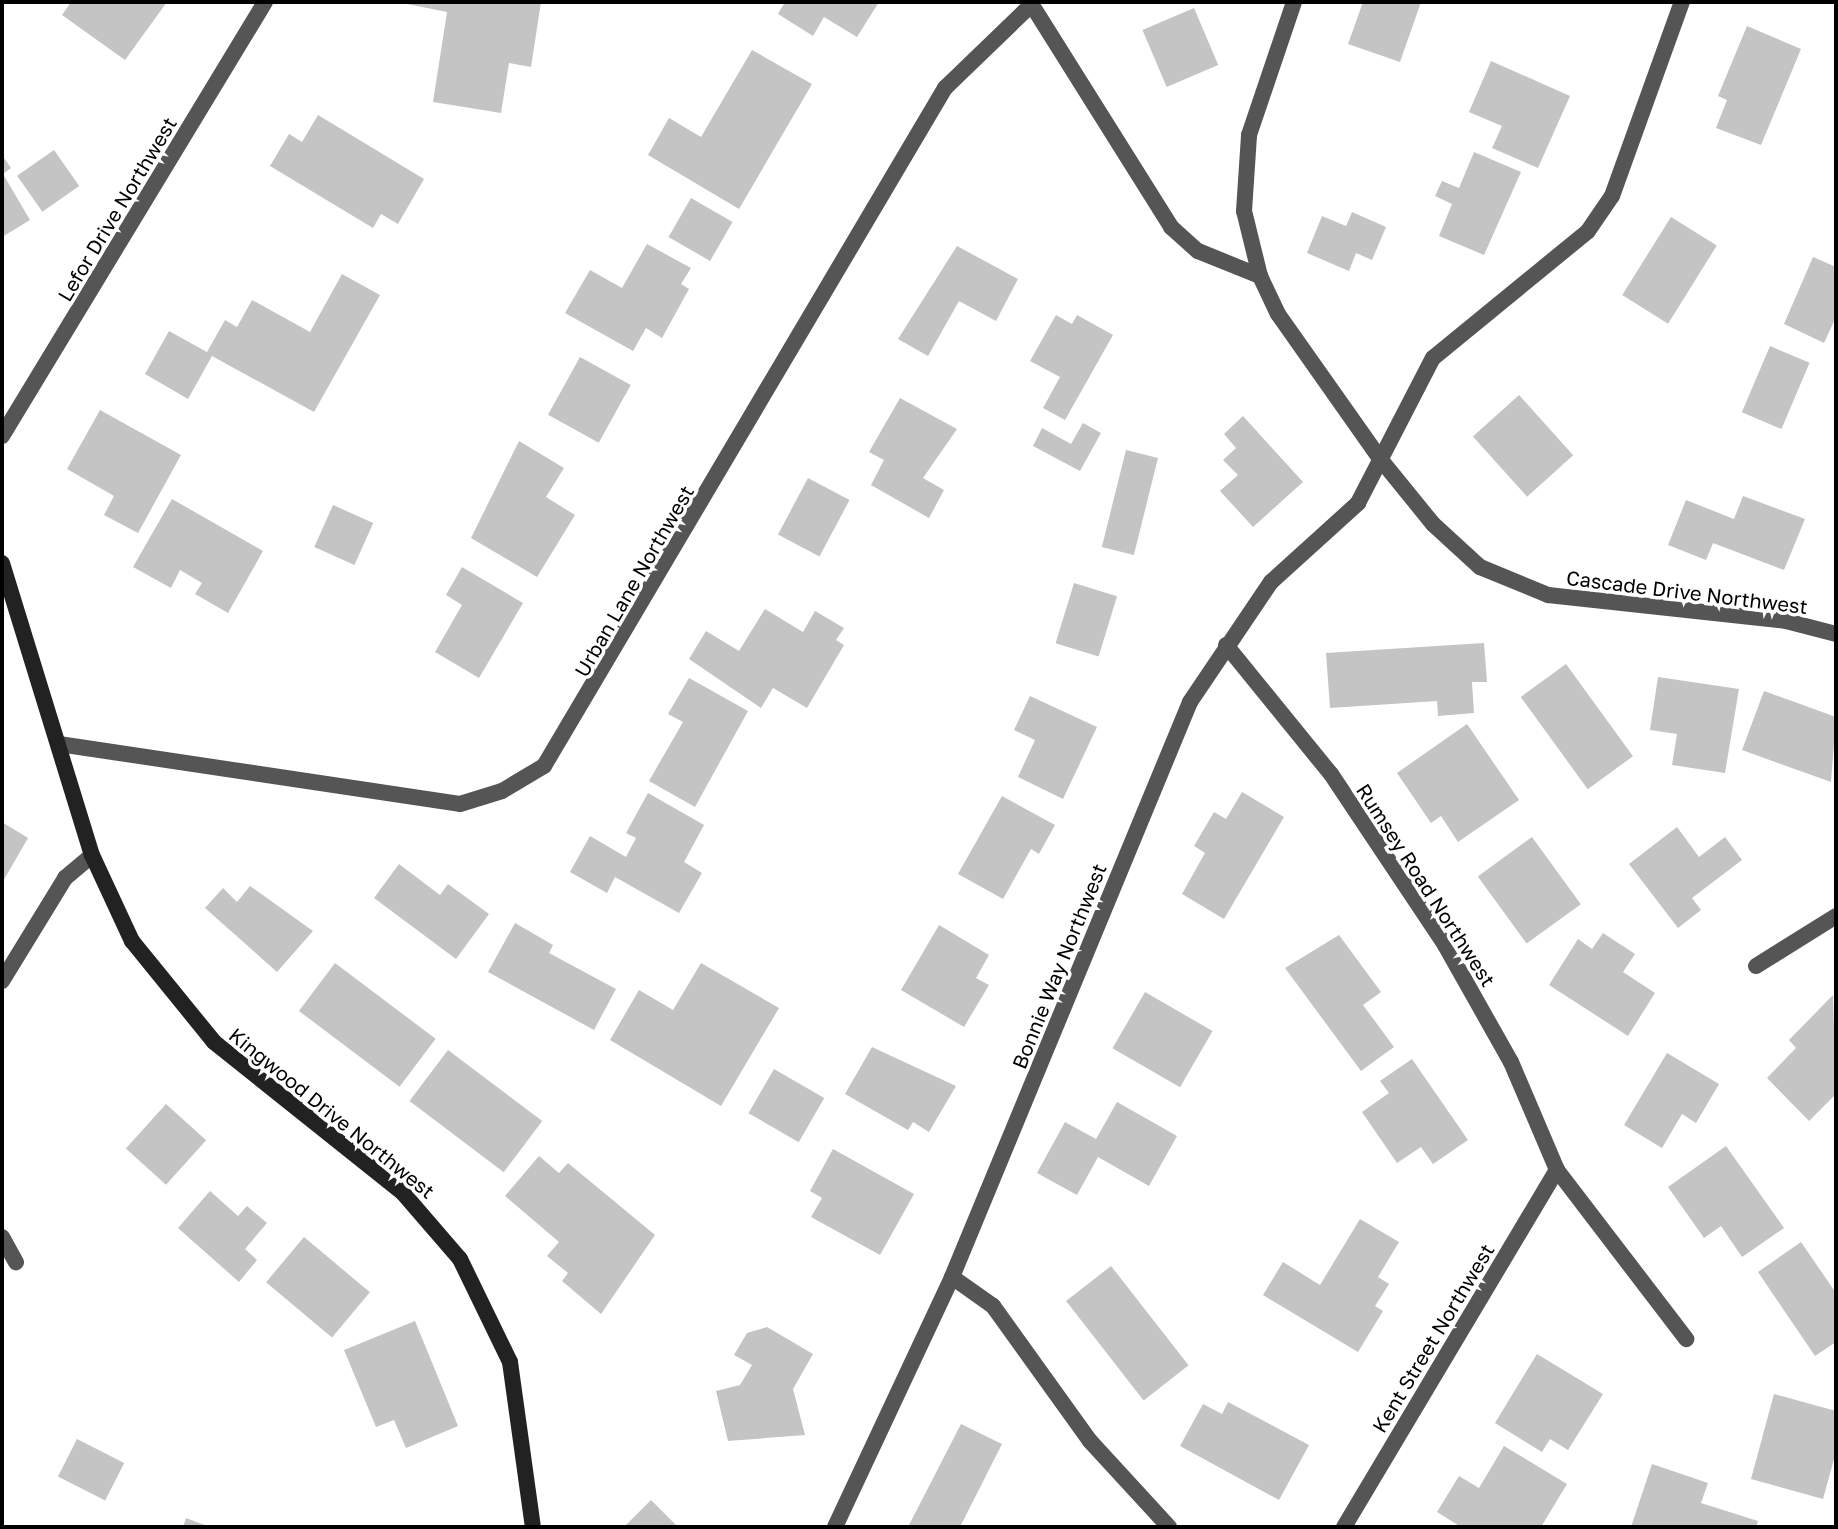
<!DOCTYPE html>
<style>
body{margin:0}
#map{position:relative;width:1838px;height:1529px;overflow:hidden;background:#fff;font-family:"Golos Text",sans-serif}
div>[style]{position:absolute}
[style*='--x']{left:calc(var(--x)*1px);top:calc(var(--y)*1px);width:calc(var(--w)*1px);rotate:calc(var(--a)*1deg)}
.building>*{inset:0;background:#c4c4c4;transform-origin:0 0}
.street>*{height:16px;margin:-8px;padding:0 8px;transform-origin:8px;border-radius:8px;background:#555}
.secondary>*{height:16px;margin:-8px;padding:0 8px;transform-origin:8px;border-radius:8px;background:#222}
span{translate:-50% -50%;white-space:nowrap;text-align:center;line-height:1.15;-webkit-text-stroke:7px #fff;paint-order:stroke}
.street-label{font-size:20px;color:#000}
.frame{position:absolute;inset:0;border:4px solid #000;pointer-events:none}
</style>
<div id="map">
<div class="building">
<div style="clip-path:polygon(71px 2px,167px 2px,125px 60px,62px 15px)"></div>
<div style="clip-path:polygon(397px 2px,541px 2px,531px 67px,509px 63px,501px 113px,433px 102px,447px 12px)"></div>
<div style="clip-path:polygon(785px 2px,879px 2px,857px 37px,824px 17px,813px 36px,778px 14px)"></div>
<div style="clip-path:polygon(1363px 2px,1421px 2px,1400px 62px,1348px 44px)"></div>
<div style="left:1194px;top:8px;width:62px;height:56px;rotate:67deg"></div>
<div style="clip-path:polygon(1747px 26px,1801px 49px,1761px 145px,1716px 128px,1727px 100px,1718px 96px)"></div>
<div style="clip-path:polygon(752px 50px,812px 84px,739px 209px,648px 155px,669px 118px,701px 137px)"></div>
<div style="clip-path:polygon(1491px 61px,1570px 96px,1538px 168px,1492px 148px,1502px 126px,1469px 112px)"></div>
<div style="clip-path:polygon(318px 115px,424px 179px,398px 224px,381px 214px,373px 228px,270px 166px,289px 134px,302px 142px)"></div>
<div style="left:54px;top:150px;width:44px;height:45px;rotate:55deg"></div>
<div style="clip-path:polygon(1474px 152px,1521px 172px,1484px 255px,1439px 236px,1452px 204px,1435px 196px,1442px 181px,1459px 188px)"></div>
<div style="clip-path:polygon(2px 155px,11px 168px,3px 174px,30px 220px,2px 237px)"></div>
<div style="left:691px;top:198px;width:48px;height:45px;rotate:30deg"></div>
<div style="clip-path:polygon(1352px 212px,1386px 227px,1372px 260px,1356px 253px,1349px 271px,1307px 253px,1322px 216px,1346px 226px)"></div>
<div style="left:1671px;top:217px;width:54px;height:92px;rotate:32deg"></div>
<div style="clip-path:polygon(647px 244px,691px 268px,681px 284px,689px 289px,662px 338px,646px 328px,633px 351px,565px 313px,590px 270px,622px 288px)"></div>
<div style="clip-path:polygon(957px 246px,1018px 279px,996px 321px,959px 301px,928px 356px,898px 339px)"></div>
<div style="clip-path:polygon(1813px 257px,1836px 267px,1836px 317px,1824px 343px,1784px 324px)"></div>
<div style="clip-path:polygon(342px 274px,380px 295px,314px 412px,212px 356px,188px 399px,145px 374px,169px 331px,207px 352px,225px 320px,237px 327px,252px 300px,310px 332px)"></div>
<div style="clip-path:polygon(1056px 315px,1072px 324px,1077px 315px,1113px 335px,1065px 420px,1043px 408px,1060px 377px,1030px 361px)"></div>
<div style="left:1770px;top:346px;width:43px;height:72px;rotate:23deg"></div>
<div style="left:580px;top:357px;width:58px;height:66px;rotate:29deg"></div>
<div style="left:1519px;top:395px;width:81px;height:62px;rotate:48deg"></div>
<div style="clip-path:polygon(900px 398px,957px 429px,923px 478px,944px 490px,929px 518px,871px 485px,884px 460px,869px 452px)"></div>
<div style="clip-path:polygon(100px 410px,181px 455px,138px 533px,104px 515px,114px 496px,67px 469px)"></div>
<div style="clip-path:polygon(1243px 416px,1303px 482px,1253px 527px,1220px 491px,1238px 475px,1223px 460px,1236px 448px,1224px 434px)"></div>
<div style="clip-path:polygon(1083px 423px,1101px 433px,1080px 471px,1033px 446px,1042px 428px,1071px 444px)"></div>
<div style="clip-path:polygon(519px 441px,564px 468px,546px 497px,575px 515px,537px 577px,471px 538px)"></div>
<div style="left:1126px;top:450px;width:33px;height:100px;rotate:14deg"></div>
<div style="left:808px;top:478px;width:47px;height:64px;rotate:28deg"></div>
<div style="clip-path:polygon(1743px 496px,1805px 519px,1784px 570px,1713px 543px,1706px 560px,1668px 545px,1686px 500px,1734px 519px)"></div>
<div style="clip-path:polygon(172px 499px,263px 551px,228px 613px,195px 594px,202px 583px,180px 570px,171px 588px,133px 567px)"></div>
<div style="left:333px;top:505px;width:44px;height:46px;rotate:24deg"></div>
<div style="clip-path:polygon(462px 567px,523px 603px,479px 678px,435px 652px,462px 605px,446px 595px)"></div>
<div style="left:1074px;top:583px;width:45px;height:63px;rotate:17deg"></div>
<div style="clip-path:polygon(765px 609px,803px 632px,815px 611px,844px 628px,836px 640px,844px 645px,807px 708px,773px 688px,761px 708px,689px 659px,706px 631px,739px 651px)"></div>
<div style="clip-path:polygon(1484px 643px,1487px 682px,1472px 682px,1474px 713px,1438px 716px,1437px 701px,1330px 708px,1326px 653px)"></div>
<div style="left:1566px;top:664px;width:114px;height:56px;rotate:54deg"></div>
<div style="clip-path:polygon(1658px 677px,1739px 689px,1725px 773px,1672px 765px,1677px 734px,1650px 730px)"></div>
<div style="clip-path:polygon(689px 678px,748px 711px,695px 807px,649px 781px,683px 722px,668px 714px)"></div>
<div style="clip-path:polygon(1764px 691px,1836px 717px,1831px 782px,1742px 750px)"></div>
<div style="clip-path:polygon(1030px 696px,1097px 727px,1063px 799px,1018px 777px,1035px 740px,1014px 730px)"></div>
<div style="clip-path:polygon(1467px 724px,1519px 800px,1458px 842px,1441px 816px,1431px 823px,1397px 773px)"></div>
<div style="clip-path:polygon(1242px 792px,1284px 817px,1224px 919px,1182px 894px,1205px 853px,1194px 846px,1214px 812px,1226px 819px)"></div>
<div style="clip-path:polygon(648px 793px,704px 825px,684px 862px,702px 873px,679px 913px,615px 877px,607px 893px,570px 872px,590px 836px,626px 857px,636px 838px,626px 833px)"></div>
<div style="clip-path:polygon(1002px 796px,1055px 825px,1039px 854px,1031px 849px,1003px 899px,958px 874px)"></div>
<div style="clip-path:polygon(2px 822px,28px 838px,2px 883px)"></div>
<div style="clip-path:polygon(1677px 827px,1699px 857px,1725px 837px,1742px 860px,1692px 898px,1701px 910px,1678px 928px,1629px 864px)"></div>
<div style="left:1532px;top:837px;width:83px;height:67px;rotate:54deg"></div>
<div style="clip-path:polygon(399px 864px,440px 895px,448px 884px,489px 914px,456px 959px,374px 898px)"></div>
<div style="clip-path:polygon(250px 886px,313px 931px,277px 972px,205px 908px,223px 888px,237px 902px)"></div>
<div style="clip-path:polygon(515px 923px,553px 945px,549px 953px,616px 989px,594px 1030px,488px 972px)"></div>
<div style="clip-path:polygon(939px 925px,989px 955px,976px 978px,989px 985px,964px 1027px,901px 990px)"></div>
<div style="clip-path:polygon(1603px 933px,1635px 954px,1623px 972px,1655px 993px,1628px 1036px,1549px 985px,1578px 939px,1592px 949px)"></div>
<div style="clip-path:polygon(1339px 935px,1381px 992px,1363px 1005px,1394px 1047px,1361px 1071px,1285px 968px)"></div>
<div style="left:335px;top:963px;width:126px;height:60px;rotate:37deg"></div>
<div style="clip-path:polygon(701px 963px,779px 1008px,721px 1106px,610px 1040px,639px 990px,673px 1010px)"></div>
<div style="left:1145px;top:992px;width:78px;height:65px;rotate:30deg"></div>
<div style="clip-path:polygon(1833px 995px,1836px 1094px,1809px 1121px,1767px 1078px,1796px 1048px,1789px 1040px)"></div>
<div style="clip-path:polygon(872px 1047px,956px 1086px,929px 1132px,913px 1122px,908px 1130px,845px 1094px)"></div>
<div style="left:448px;top:1050px;width:118px;height:64px;rotate:37deg"></div>
<div style="clip-path:polygon(1667px 1053px,1719px 1084px,1696px 1123px,1682px 1114px,1662px 1148px,1624px 1125px)"></div>
<div style="clip-path:polygon(1412px 1059px,1468px 1140px,1433px 1164px,1421px 1147px,1397px 1163px,1362px 1112px,1389px 1093px,1380px 1081px)"></div>
<div style="left:774px;top:1069px;width:58px;height:51px;rotate:30deg"></div>
<div style="clip-path:polygon(1117px 1102px,1177px 1136px,1149px 1186px,1098px 1157px,1077px 1195px,1037px 1173px,1065px 1122px,1096px 1139px)"></div>
<div style="left:166px;top:1104px;width:54px;height:60px;rotate:42deg"></div>
<div style="clip-path:polygon(1726px 1146px,1784px 1228px,1742px 1257px,1721px 1226px,1704px 1238px,1668px 1187px)"></div>
<div style="clip-path:polygon(833px 1149px,914px 1194px,880px 1255px,811px 1217px,822px 1198px,810px 1191px)"></div>
<div style="clip-path:polygon(539px 1156px,559px 1173px,568px 1163px,655px 1235px,601px 1314px,562px 1281px,568px 1273px,547px 1256px,559px 1242px,505px 1196px)"></div>
<div style="clip-path:polygon(210px 1191px,238px 1216px,247px 1206px,267px 1223px,245px 1249px,257px 1260px,239px 1282px,178px 1228px)"></div>
<div style="clip-path:polygon(1360px 1219px,1399px 1242px,1378px 1277px,1389px 1284px,1375px 1306px,1383px 1311px,1358px 1352px,1263px 1295px,1283px 1262px,1320px 1285px)"></div>
<div style="left:304px;top:1237px;width:86px;height:59px;rotate:40deg"></div>
<div style="clip-path:polygon(1801px 1242px,1836px 1293px,1836px 1342px,1815px 1356px,1758px 1272px)"></div>
<div style="left:1111px;top:1266px;width:126px;height:57px;rotate:52deg"></div>
<div style="clip-path:polygon(415px 1321px,458px 1426px,406px 1448px,394px 1420px,376px 1427px,344px 1350px)"></div>
<div style="clip-path:polygon(767px 1327px,813px 1354px,793px 1389px,805px 1435px,728px 1441px,716px 1391px,740px 1385px,752px 1365px,734px 1355px,747px 1333px)"></div>
<div style="clip-path:polygon(1537px 1354px,1603px 1394px,1568px 1450px,1550px 1439px,1542px 1452px,1495px 1423px)"></div>
<div style="clip-path:polygon(1774px 1394px,1836px 1411px,1836px 1452px,1823px 1499px,1751px 1479px)"></div>
<div style="clip-path:polygon(1228px 1402px,1309px 1445px,1279px 1500px,1180px 1446px,1203px 1404px,1222px 1414px)"></div>
<div style="clip-path:polygon(961px 1424px,1002px 1444px,960px 1527px,908px 1527px)"></div>
<div style="left:77px;top:1439px;width:53px;height:42px;rotate:27deg"></div>
<div style="clip-path:polygon(1504px 1446px,1567px 1484px,1541px 1527px,1461px 1527px,1437px 1512px,1459px 1476px,1479px 1488px)"></div>
<div style="clip-path:polygon(1652px 1464px,1708px 1483px,1701px 1503px,1758px 1521px,1756px 1527px,1631px 1527px)"></div>
<div style="clip-path:polygon(651px 1500px,678px 1527px,624px 1527px)"></div>
<div style="clip-path:polygon(186px 1518px,210px 1527px,183px 1527px)"></div>
</div>
<div class="street">
<div style="--x:1030;--y:2;--w:266;--a:57.9"></div>
<div style="--x:1171;--y:227;--w:36;--a:42"></div>
<div style="--x:1198;--y:251;--w:67;--a:22"></div>
<div style="--x:1260;--y:276;--w:42;--a:64.7"></div>
<div style="--x:1278;--y:314;--w:179;--a:54.8"></div>
<div style="--x:1381;--y:460;--w:82;--a:50.9"></div>
<div style="--x:1433;--y:524;--w:64;--a:42.5"></div>
<div style="--x:1480;--y:567;--w:74;--a:22.4"></div>
<div style="--x:1548;--y:595;--w:239;--a:6.2"></div>
<div style="--x:1786;--y:621;--w:52;--a:14.6"></div>
<div style="--x:1260;--y:276;--w:67;--a:-103.8"></div>
<div style="--x:1244;--y:211;--w:76;--a:-86.2"></div>
<div style="--x:1249;--y:135;--w:140;--a:-71.3"></div>
<div style="--x:2;--y:436;--w:507;--a:-58.78"></div>
<div style="--x:1226;--y:645;--w:166;--a:50.9"></div>
<div style="--x:1331;--y:774;--w:206;--a:56.3"></div>
<div style="--x:1445;--y:945;--w:134;--a:60.6"></div>
<div style="--x:1511;--y:1062;--w:117;--a:66.9"></div>
<div style="--x:1557;--y:1170;--w:213;--a:52.6"></div>
<div style="--x:59;--y:744;--w:405;--a:8.5"></div>
<div style="--x:460;--y:804;--w:44;--a:-17.2"></div>
<div style="--x:502;--y:791;--w:49;--a:-30.8"></div>
<div style="--x:544;--y:766;--w:788;--a:-59.4"></div>
<div style="--x:945;--y:88;--w:120;--a:-44"></div>
<div style="--x:1756;--y:966;--w:94;--a:-32"></div>
<div style="--x:2;--y:981;--w:121;--a:-58.5"></div>
<div style="--x:65;--y:878;--w:35;--a:-40"></div>
<div style="--x:2;--y:1237;--w:29;--a:61"></div>
<div style="--x:952;--y:1277;--w:50;--a:35.3"></div>
<div style="--x:993;--y:1306;--w:166;--a:54.3"></div>
<div style="--x:1090;--y:1441;--w:117;--a:47.4"></div>
<div style="--x:835;--y:1527;--w:276;--a:-64.9"></div>
<div style="--x:952;--y:1277;--w:622;--a:-67.51"></div>
<div style="--x:1190;--y:702;--w:145;--a:-56"></div>
<div style="--x:1271;--y:582;--w:118;--a:-42.2"></div>
<div style="--x:1358;--y:503;--w:163;--a:-62.7"></div>
<div style="--x:1433;--y:358;--w:200;--a:-39.3"></div>
<div style="--x:1588;--y:231;--w:42;--a:-55.6"></div>
<div style="--x:1612;--y:196;--w:206;--a:-70.2"></div>
<div style="--x:1344;--y:1527;--w:416;--a:-59.2"></div>
</div>
<div class="secondary">
<div style="--x:2;--y:563;--w:306;--a:72.9"></div>
<div style="--x:92;--y:855;--w:95;--a:65.1"></div>
<div style="--x:132;--y:941;--w:130;--a:50.9"></div>
<div style="--x:214;--y:1042;--w:242;--a:38.6"></div>
<div style="--x:403;--y:1193;--w:87;--a:49.2"></div>
<div style="--x:460;--y:1259;--w:114;--a:64.1"></div>
<div style="--x:510;--y:1362;--w:167;--a:82.1"></div>
</div>
<div class="street-label">
<span style="left:117px;top:209px;rotate:-59deg">Lefor Drive Northwest</span>
<span style="left:634px;top:581px;rotate:-60deg">Urban Lane Northwest</span>
<span style="left:1687px;top:592px;rotate:7deg">Cascade Drive Northwest</span>
<span style="left:1426px;top:885px;rotate:57deg">Rumsey Road Northwest</span>
<span style="left:1059px;top:966px;rotate:-68deg">Bonnie Way Northwest</span>
<span style="left:332px;top:1113px;rotate:39deg">Kingwood Drive Northwest</span>
<span style="left:1433px;top:1338px;rotate:-59deg">Kent Street Northwest</span>
</div>
<div class="frame"></div>
</div>
